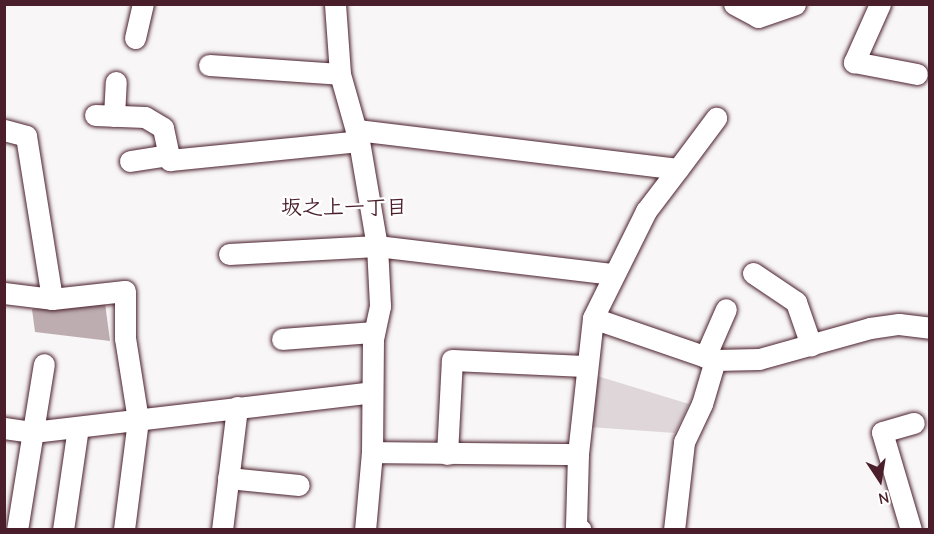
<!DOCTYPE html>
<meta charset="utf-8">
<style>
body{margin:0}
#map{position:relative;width:934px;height:534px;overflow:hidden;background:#f8f6f7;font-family:"Comic Neue","Klee One",sans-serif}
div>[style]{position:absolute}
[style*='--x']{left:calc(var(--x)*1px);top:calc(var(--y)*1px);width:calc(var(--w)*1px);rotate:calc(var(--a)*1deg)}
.green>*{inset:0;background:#ded6d9}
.water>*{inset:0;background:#bdadb0}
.roads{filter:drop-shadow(0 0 2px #4a1f2b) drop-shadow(0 0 2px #4a1f2b)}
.minor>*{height:21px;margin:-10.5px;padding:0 10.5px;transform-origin:10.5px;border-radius:10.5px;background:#fff}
span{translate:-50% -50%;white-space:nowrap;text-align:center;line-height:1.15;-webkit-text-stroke:4.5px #fff;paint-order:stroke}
.neighbourhood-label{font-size:21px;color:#4a1f2b;font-weight:700}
.frame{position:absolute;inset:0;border:6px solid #4a1f2b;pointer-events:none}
.north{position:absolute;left:850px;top:450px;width:60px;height:60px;-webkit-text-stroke:4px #fff;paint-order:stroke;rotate:168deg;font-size:16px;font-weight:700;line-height:24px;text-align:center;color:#4a1f2b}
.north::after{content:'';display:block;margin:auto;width:21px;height:27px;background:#4a1f2b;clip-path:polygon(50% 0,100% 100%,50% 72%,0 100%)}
</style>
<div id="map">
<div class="green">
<div style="clip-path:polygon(594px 375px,689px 404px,675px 433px,589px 427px)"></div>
</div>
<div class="water">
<div style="clip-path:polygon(105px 303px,110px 341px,35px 332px,32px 309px)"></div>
</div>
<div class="roads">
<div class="minor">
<div style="--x:335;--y:4;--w:70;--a:85.9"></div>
<div style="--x:340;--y:74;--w:70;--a:74.2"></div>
<div style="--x:359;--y:141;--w:107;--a:80.3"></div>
<div style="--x:377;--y:246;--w:60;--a:87.1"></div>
<div style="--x:380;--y:306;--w:34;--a:102"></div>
<div style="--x:373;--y:339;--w:113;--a:90.5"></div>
<div style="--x:372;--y:452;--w:78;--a:95.1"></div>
<div style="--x:734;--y:4;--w:27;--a:28"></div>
<div style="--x:758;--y:17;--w:39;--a:-19"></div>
<div style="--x:880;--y:4;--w:64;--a:114.1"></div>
<div style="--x:854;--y:62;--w:64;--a:10.8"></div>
<div style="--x:135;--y:38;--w:35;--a:-77"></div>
<div style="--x:209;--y:65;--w:131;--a:3.9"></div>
<div style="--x:95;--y:115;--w:50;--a:2.3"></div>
<div style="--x:145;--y:117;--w:21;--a:31"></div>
<div style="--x:163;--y:128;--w:33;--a:78"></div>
<div style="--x:170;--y:160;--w:190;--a:-5.7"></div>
<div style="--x:114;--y:116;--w:34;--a:-87"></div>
<div style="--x:4;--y:130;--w:23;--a:15"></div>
<div style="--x:26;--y:136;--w:165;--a:80.9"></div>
<div style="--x:357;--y:130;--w:323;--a:6.9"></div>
<div style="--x:678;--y:169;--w:53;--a:127.3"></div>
<div style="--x:646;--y:211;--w:119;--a:116.4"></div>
<div style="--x:593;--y:318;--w:137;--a:96.3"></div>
<div style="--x:578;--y:454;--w:72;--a:91.6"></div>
<div style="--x:576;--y:526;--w:6;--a:39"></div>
<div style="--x:130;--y:161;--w:38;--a:-9"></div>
<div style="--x:678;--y:169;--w:64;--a:-53.3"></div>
<div style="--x:229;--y:254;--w:148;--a:-3.1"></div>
<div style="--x:377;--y:246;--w:238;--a:6.8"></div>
<div style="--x:753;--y:273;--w:52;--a:34"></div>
<div style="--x:796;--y:302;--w:46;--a:70.8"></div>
<div style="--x:4;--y:293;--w:48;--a:7.1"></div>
<div style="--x:52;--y:299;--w:73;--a:-6.3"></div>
<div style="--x:125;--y:291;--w:47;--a:90"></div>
<div style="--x:125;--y:338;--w:83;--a:81"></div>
<div style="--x:138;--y:420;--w:111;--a:97.3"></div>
<div style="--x:593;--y:318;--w:129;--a:19"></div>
<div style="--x:715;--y:360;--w:44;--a:-1.3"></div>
<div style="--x:759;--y:359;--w:115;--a:-15.6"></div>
<div style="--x:870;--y:328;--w:29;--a:-8"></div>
<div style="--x:899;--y:324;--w:31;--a:7"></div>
<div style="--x:282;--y:339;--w:92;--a:-4.4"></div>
<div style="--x:705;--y:357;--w:52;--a:-66.4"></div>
<div style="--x:4;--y:428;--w:29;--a:8"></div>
<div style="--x:33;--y:432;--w:341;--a:-6.7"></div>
<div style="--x:372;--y:452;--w:206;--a:0.6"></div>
<div style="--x:447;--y:454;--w:94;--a:-87"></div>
<div style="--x:452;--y:360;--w:133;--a:2.6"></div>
<div style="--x:228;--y:478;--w:71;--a:5.6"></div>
<div style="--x:17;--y:530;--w:168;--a:-80.8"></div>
<div style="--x:63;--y:530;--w:104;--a:-81.7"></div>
<div style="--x:222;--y:530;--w:124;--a:-83"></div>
<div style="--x:674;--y:530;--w:89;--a:-83.5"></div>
<div style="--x:684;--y:442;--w:42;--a:-64.7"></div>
<div style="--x:702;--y:404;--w:46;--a:-73.5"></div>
<div style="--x:911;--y:530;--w:102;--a:-106.5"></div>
<div style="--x:882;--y:432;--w:33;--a:-16"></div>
</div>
</div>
<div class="neighbourhood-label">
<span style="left:344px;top:207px">坂之上一丁目</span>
</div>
<div class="frame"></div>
<div class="north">N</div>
</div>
